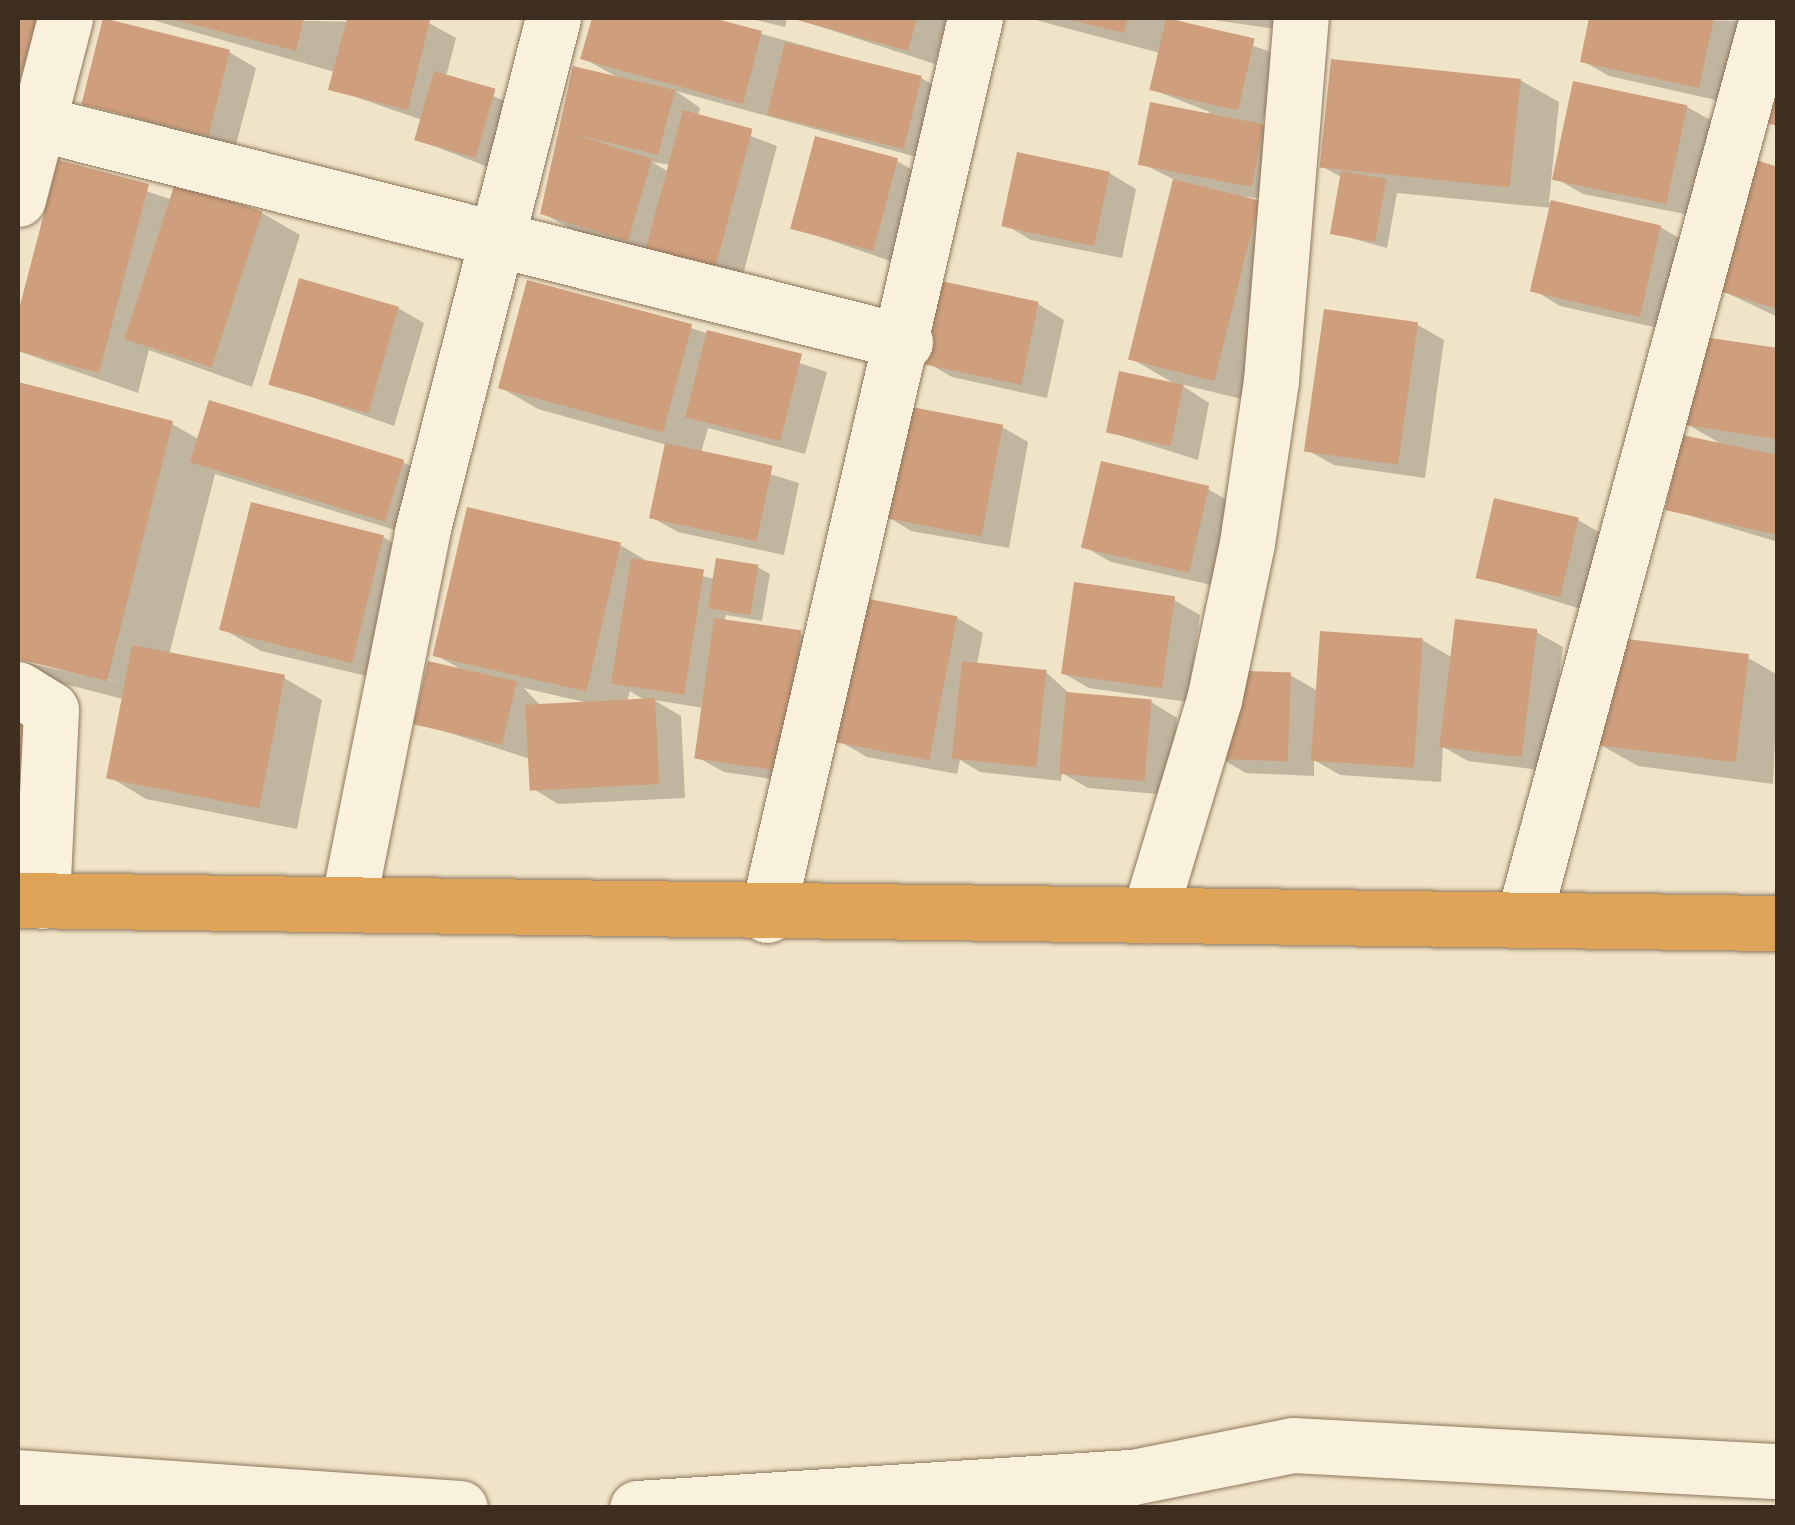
<!DOCTYPE html>
<style>
body{margin:0}
#map{position:relative;width:1795px;height:1525px;overflow:hidden;background:#f0e4c8;font-family:"IBM Plex Serif",serif}
div>[style]{position:absolute}
[style*='--x']{left:calc(var(--x)*1px);top:calc(var(--y)*1px);width:calc(var(--w)*1px);rotate:calc(var(--a)*1deg)}
.shadow>*{inset:0;background:#0003}
.building>*{inset:0;background:#cf9f7d;transform-origin:0 0}
.roads{filter:drop-shadow(0 0 2px #8d765c) drop-shadow(0 0 2px #8d765c)}
.minor>*{height:55px;margin:-27.5px;padding:0 27.5px;transform-origin:27.5px;border-radius:27.5px;background:#faf1dc}
.highway>*{height:55px;margin:-27.5px;padding:0 27.5px;transform-origin:27.5px;border-radius:27.5px;background:#e0a458}
span{translate:-50% -50%;white-space:nowrap;text-align:center;line-height:1.15;-webkit-text-stroke:8px #f7eed8;paint-order:stroke}
.frame{position:absolute;inset:0;border:20px solid #3d2e20;pointer-events:none}
</style>
<div id="map">
<div class="shadow">
<div style="clip-path:polygon(18px 18px,69px 18px,18px 94px)"></div>
<div style="clip-path:polygon(145px 18px,429px 23px,456px 38px,446px 77px,520px 107px,501px 172px,416px 139px,422px 120px,330px 88px,335px 72px)"></div>
<div style="clip-path:polygon(evenodd,594px 18px,704px 18px,921px 78px,947px 93px,931px 161px,676px 91px,700px 108px,698px 116px,777px 146px,739px 290px,569px 228px,543px 213px,568px 133px,617px 77px,583px 58px,594px 18px,652px 162px,671px 165px,669px 172px,652px 162px)"></div>
<div style="clip-path:polygon(747px 18px,787px 18px,785px 27px)"></div>
<div style="clip-path:polygon(794px 18px,947px 18px,935px 64px)"></div>
<div style="clip-path:polygon(1028px 18px,1171px 18px,1280px 55px,1262px 126px,1289px 142px,1278px 200px,1227px 195px,1259px 202px,1254px 402px,1180px 384px,1209px 403px,1198px 460px,1109px 432px,1177px 385px,1132px 359px,1175px 180px,1141px 163px,1210px 112px,1151px 89px,1160px 53px)"></div>
<div style="clip-path:polygon(1200px 18px,1292px 18px,1290px 31px)"></div>
<div style="clip-path:polygon(1592px 18px,1743px 21px,1725px 102px,1609px 76px,1583px 61px)"></div>
<div style="clip-path:polygon(229px 52px,256px 68px,235px 149px,85px 103px)"></div>
<div style="clip-path:polygon(1520px 80px,1559px 102px,1549px 202px,1660px 227px,1686px 242px,1667px 330px,1560px 306px,1534px 290px,1552px 208px,1397px 193px,1387px 248px,1332px 233px,1343px 178px,1323px 167px)"></div>
<div style="clip-path:polygon(1687px 107px,1714px 122px,1695px 216px,1583px 194px,1557px 179px)"></div>
<div style="clip-path:polygon(897px 161px,923px 176px,899px 264px,792px 227px)"></div>
<div style="clip-path:polygon(60px 163px,170px 199px,262px 213px,300px 235px,252px 387px,149px 350px,138px 393px,18px 351px)"></div>
<div style="clip-path:polygon(1778px 170px,1778px 317px,1716px 288px)"></div>
<div style="clip-path:polygon(1109px 173px,1136px 189px,1122px 258px,1031px 240px,1004px 224px)"></div>
<div style="clip-path:polygon(1038px 304px,1064px 320px,1047px 398px,952px 377px,926px 362px)"></div>
<div style="clip-path:polygon(398px 308px,424px 323px,394px 426px,272px 383px)"></div>
<div style="clip-path:polygon(1418px 325px,1444px 340px,1425px 478px,1334px 465px,1307px 450px)"></div>
<div style="clip-path:polygon(691px 328px,827px 372px,805px 454px,708px 428px,701px 453px,799px 483px,784px 555px,678px 532px,651px 517px,667px 445px,538px 409px,500px 387px)"></div>
<div style="clip-path:polygon(1778px 351px,1778px 542px,1668px 509px,1723px 445px,1687px 424px)"></div>
<div style="clip-path:polygon(18px 384px,172px 424px,200px 440px,403px 462px,429px 477px,411px 535px,215px 474px,169px 655px,284px 678px,322px 700px,297px 829px,146px 799px,108px 776px,123px 699px,18px 672px,18px 661px,119px 682px,18px 656px)"></div>
<div style="clip-path:polygon(1002px 427px,1028px 442px,1009px 548px,911px 531px,885px 515px)"></div>
<div style="clip-path:polygon(1208px 489px,1234px 504px,1216px 586px,1111px 562px,1085px 547px)"></div>
<div style="clip-path:polygon(1578px 520px,1604px 535px,1587px 611px,1479px 577px)"></div>
<div style="clip-path:polygon(383px 537px,421px 559px,392px 682px,261px 651px,223px 629px)"></div>
<div style="clip-path:polygon(evenodd,620px 545px,654px 565px,715px 579px,757px 567px,770px 574px,762px 621px,726px 615px,724px 622px,800px 633px,826px 649px,808px 784px,724px 772px,697px 757px,704px 708px,654px 700px,681px 716px,685px 798px,558px 804px,532px 788px,530px 759px,416px 722px,464px 671px,436px 655px,620px 545px,524px 688px,584px 702px,541px 706px,524px 688px,620px 545px,630px 691px,646px 701px,627px 702px,630px 691px)"></div>
<div style="clip-path:polygon(1174px 600px,1200px 615px,1188px 702px,1089px 688px,1063px 673px)"></div>
<div style="clip-path:polygon(957px 618px,983px 633px,977px 665px,1046px 672px,1071px 695px,1151px 702px,1177px 718px,1170px 795px,1088px 788px,1062px 773px,1061px 781px,980px 772px,960px 760px,957px 774px,867px 757px,841px 742px)"></div>
<div style="clip-path:polygon(1536px 632px,1563px 647px,1547px 771px,1468px 761px,1443px 747px,1441px 782px,1340px 775px,1314px 760px,1314px 776px,1246px 773px,1220px 758px,1290px 675px,1318px 691px,1422px 640px,1453px 658px)"></div>
<div style="clip-path:polygon(1748px 658px,1778px 675px,1773px 784px,1638px 766px,1599px 744px)"></div>
<div style="clip-path:polygon(18px 705px,49px 827px,18px 820px)"></div>
</div>
<div class="building">
<div style="clip-path:polygon(18px 18px,38px 18px,18px 81px)"></div>
<div style="left:103px;top:18px;width:131px;height:89px;rotate:14deg"></div>
<div style="clip-path:polygon(168px 18px,304px 18px,296px 51px)"></div>
<div style="clip-path:polygon(347px 18px,430px 20px,408px 110px,328px 90px)"></div>
<div style="clip-path:polygon(592px 18px,713px 18px,762px 31px,743px 104px,580px 59px)"></div>
<div style="clip-path:polygon(790px 18px,917px 18px,908px 51px)"></div>
<div style="clip-path:polygon(1062px 18px,1128px 18px,1124px 33px)"></div>
<div style="left:1166px;top:18px;width:91px;height:74px;rotate:13deg"></div>
<div style="clip-path:polygon(1589px 18px,1714px 18px,1699px 88px,1580px 62px)"></div>
<div style="left:785px;top:42px;width:141px;height:75px;rotate:14deg"></div>
<div style="left:1331px;top:59px;width:191px;height:109px;rotate:6deg"></div>
<div style="clip-path:polygon(1778px 65px,1778px 126px,1759px 121px)"></div>
<div style="clip-path:polygon(573px 66px,675px 90px,658px 155px,574px 134px,652px 159px,628px 241px,540px 214px)"></div>
<div style="left:434px;top:71px;width:64px;height:72px;rotate:16deg"></div>
<div style="left:1573px;top:81px;width:117px;height:101px;rotate:12deg"></div>
<div style="left:1150px;top:102px;width:116px;height:64px;rotate:11deg"></div>
<div style="left:683px;top:110px;width:72px;height:152px;rotate:15deg"></div>
<div style="left:815px;top:136px;width:86px;height:96px;rotate:15deg"></div>
<div style="left:1017px;top:152px;width:95px;height:76px;rotate:12deg"></div>
<div style="clip-path:polygon(1753px 159px,1778px 167px,1778px 309px,1713px 289px)"></div>
<div style="clip-path:polygon(58px 160px,149px 184px,99px 373px,18px 351px,18px 313px)"></div>
<div style="left:1341px;top:171px;width:46px;height:64px;rotate:10deg"></div>
<div style="left:1173px;top:179px;width:89px;height:186px;rotate:14deg"></div>
<div style="left:175px;top:183px;width:92px;height:164px;rotate:18deg"></div>
<div style="left:1551px;top:200px;width:113px;height:94px;rotate:13deg"></div>
<div style="left:299px;top:278px;width:104px;height:111px;rotate:16deg"></div>
<div style="left:527px;top:280px;width:171px;height:112px;rotate:15deg"></div>
<div style="left:941px;top:281px;width:100px;height:85px;rotate:12deg"></div>
<div style="left:1324px;top:309px;width:95px;height:144px;rotate:8deg"></div>
<div style="left:707px;top:330px;width:98px;height:90px;rotate:14deg"></div>
<div style="clip-path:polygon(1697px 336px,1778px 348px,1778px 439px,1684px 425px)"></div>
<div style="left:1119px;top:371px;width:66px;height:63px;rotate:12deg"></div>
<div style="clip-path:polygon(18px 382px,173px 421px,107px 681px,18px 659px)"></div>
<div style="left:209px;top:400px;width:204px;height:65px;rotate:17deg"></div>
<div style="left:902px;top:405px;width:103px;height:114px;rotate:11deg"></div>
<div style="clip-path:polygon(1682px 435px,1778px 455px,1778px 535px,1665px 510px)"></div>
<div style="left:665px;top:443px;width:110px;height:77px;rotate:12deg"></div>
<div style="left:1101px;top:461px;width:111px;height:89px;rotate:13deg"></div>
<div style="left:1494px;top:498px;width:87px;height:82px;rotate:13deg"></div>
<div style="left:251px;top:502px;width:137px;height:132px;rotate:14deg"></div>
<div style="left:467px;top:507px;width:158px;height:153px;rotate:13deg"></div>
<div style="left:631px;top:558px;width:74px;height:127px;rotate:9deg"></div>
<div style="left:716px;top:558px;width:43px;height:51px;rotate:9deg"></div>
<div style="left:1074px;top:582px;width:102px;height:93px;rotate:8deg"></div>
<div style="left:864px;top:598px;width:95px;height:147px;rotate:11deg"></div>
<div style="left:714px;top:618px;width:88px;height:142px;rotate:8deg"></div>
<div style="left:1455px;top:619px;width:83px;height:129px;rotate:7deg"></div>
<div style="left:1320px;top:631px;width:103px;height:130px;rotate:4deg"></div>
<div style="left:1611px;top:637px;width:139px;height:109px;rotate:7deg"></div>
<div style="left:132px;top:645px;width:156px;height:136px;rotate:11deg"></div>
<div style="left:428px;top:661px;width:91px;height:65px;rotate:13deg"></div>
<div style="left:962px;top:661px;width:85px;height:98px;rotate:6deg"></div>
<div style="left:1220px;top:670px;width:71px;height:89px;rotate:2deg"></div>
<div style="left:1066px;top:692px;width:86px;height:82px;rotate:5deg"></div>
<div style="left:655px;top:698px;width:86px;height:130px;rotate:87deg"></div>
<div style="clip-path:polygon(18px 703px,34px 707px,19px 771px,18px 771px)"></div>
</div>
<div class="roads">
<div class="minor">
<div style="--x:18;--y:118;--w:915;--a:14.17"></div>
<div style="--x:18;--y:199;--w:187;--a:-75.4"></div>
<div style="--x:18;--y:689;--w:39;--a:32"></div>
<div style="--x:51;--y:710;--w:191;--a:92.7"></div>
<div style="--x:348;--y:904;--w:379;--a:-78.7"></div>
<div style="--x:422;--y:532;--w:530;--a:-75.7"></div>
<div style="--x:767;--y:915;--w:921;--a:-76.94"></div>
<div style="--x:1149;--y:915;--w:225;--a:-73.2"></div>
<div style="--x:1214;--y:700;--w:160;--a:-78.1"></div>
<div style="--x:1247;--y:543;--w:165;--a:-81.6"></div>
<div style="--x:1271;--y:380;--w:363;--a:-85.3"></div>
<div style="--x:1523;--y:920;--w:934;--a:-74.86"></div>
<div style="--x:18;--y:1477;--w:443;--a:4"></div>
<div style="--x:637;--y:1508;--w:497;--a:-3.6"></div>
<div style="--x:1133;--y:1477;--w:163;--a:-11.3"></div>
<div style="--x:1293;--y:1445;--w:486;--a:3.1"></div>
</div>
<div class="highway">
<div style="--x:18;--y:900;--w:1760;--a:0.75"></div>
</div>
</div>
<div class="frame"></div>
</div>
